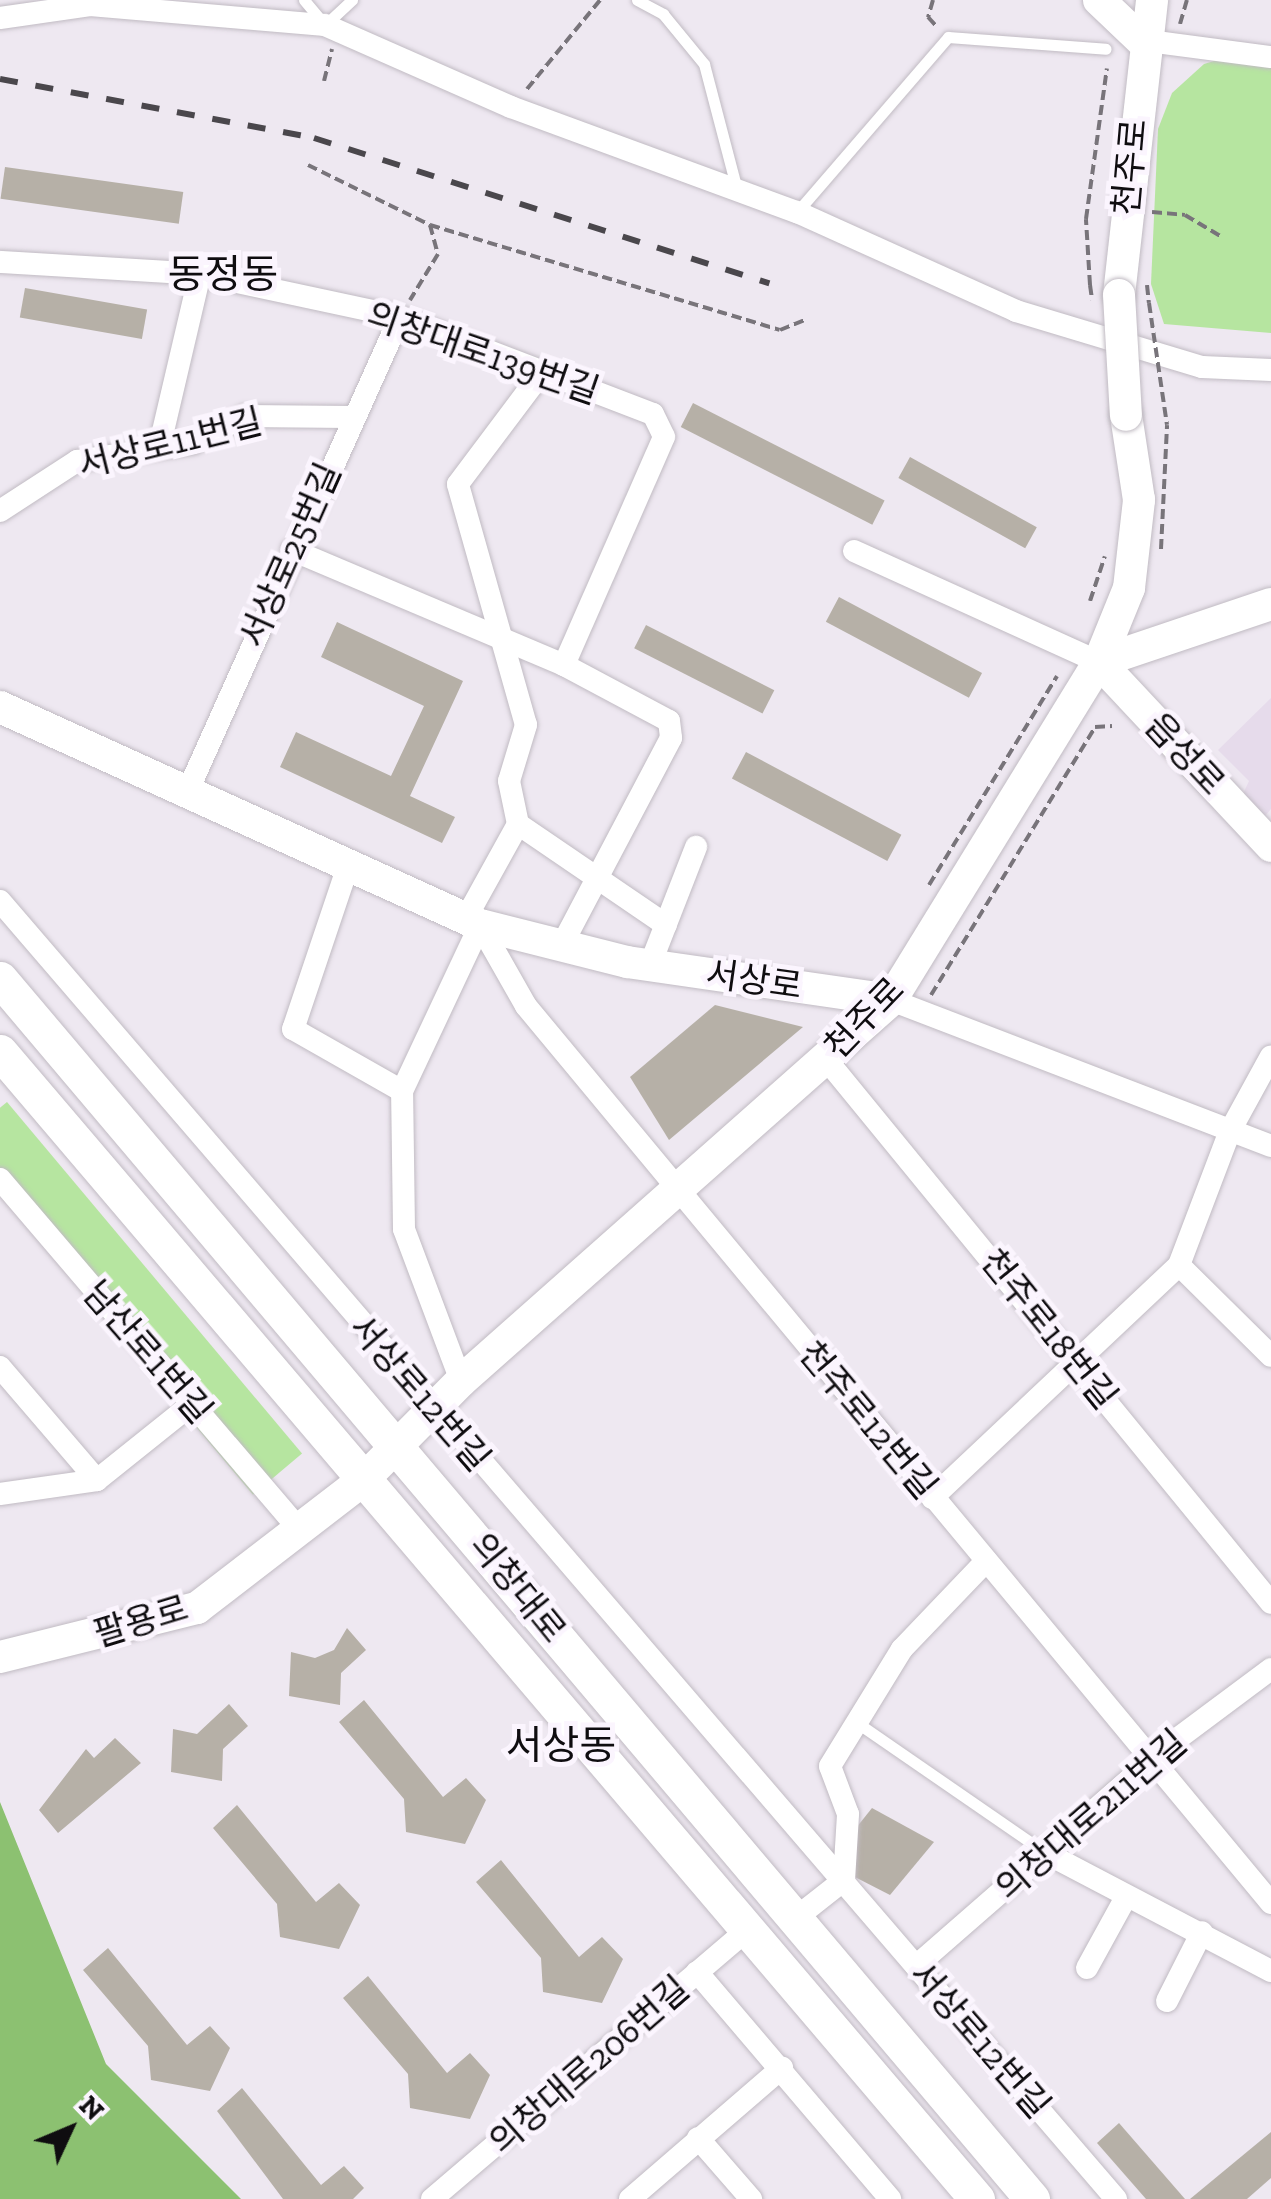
<!DOCTYPE html>
<meta charset="utf-8">
<style>
body{margin:0}
#map{position:relative;width:1271px;height:2199px;overflow:hidden;background:#eee8f1;font-family:"Zilla Slab","Noto Sans KR",serif}
div>[style]{position:absolute}
[style*='--x']{left:calc(var(--x)*1px);top:calc(var(--y)*1px);width:calc(var(--w)*1px);rotate:calc(var(--a)*1deg)}
.built>*{inset:0;background:#e6dbeb}
.green>*{inset:0;background:#b6e5a0;transform-origin:0 0}
.forest>*{inset:0;background:#8cc171}
.building>*{inset:0;background:#b6b0a7;transform-origin:0 0}
.path>*{height:4px;margin-top:-2px;transform-origin:0;background:repeating-linear-gradient(90deg,#78747a 0 10px,transparent 0 15px)}
.roads{filter:drop-shadow(0 0 2px #c1bbc3) drop-shadow(0 0 2px #c1bbc3)}
.lane>*{height:11px;margin:-5.5px;padding:0 5.5px;transform-origin:5.5px;border-radius:5.5px;background:#fff}
.street>*{height:22px;margin:-11px;padding:0 11px;transform-origin:11px;border-radius:11px;background:#fff}
.secondary>*{height:32px;margin:-16px;padding:0 16px;transform-origin:16px;border-radius:16px;background:#fff}
.primary>*{height:35px;margin:-17.5px;padding:0 17.5px;transform-origin:17.5px;border-radius:17.5px;background:#fff}
.rail>*{height:6px;margin-top:-3px;transform-origin:0;background:repeating-linear-gradient(90deg,#4a474c 0 18px,transparent 0 36px)}
.path-bridge>*{height:4px;margin-top:-2px;transform-origin:0;background:repeating-linear-gradient(90deg,#78747a 0 10px,transparent 0 15px)}
.bridges{filter:drop-shadow(0 0 2px #c1bbc3) drop-shadow(0 0 2px #c1bbc3)}
.secondary-bridge>*{height:32px;margin:-16px;padding:0 16px;transform-origin:16px;border-radius:16px;background:#fff}
span{translate:-50% -50%;white-space:nowrap;text-align:center;line-height:1.15;-webkit-text-stroke:10px #fbf5fe;paint-order:stroke}
.street-label{font-size:35px;color:#0f0d10}
.quarter-label{font-size:40px;color:#0f0d10}
.north{position:absolute;left:20px;top:2079px;width:100px;height:100px;-webkit-text-stroke:8px #fbf5fe;paint-order:stroke;rotate:46deg;font-size:28px;font-weight:700;line-height:40px;text-align:center;color:#0f0d10}
.north::after{content:'';display:block;margin:auto;width:35px;height:45px;background:#0f0d10;clip-path:polygon(50% 0,100% 100%,50% 72%,0 100%)}
</style>
<div id="map">
<div class="built">
<div style="clip-path:polygon(1271px 698px,1271px 809px,1265px 816px,1243px 794px,1249px 781px,1218px 750px)"></div>
</div>
<div class="green">
<div style="clip-path:polygon(1237px 54px,1271px 58px,1271px 333px,1164px 324px,1151px 284px,1158px 129px,1172px 93px,1204px 64px)"></div>
<div style="left:7px;top:1102px;width:459px;height:64px;rotate:50deg"></div>
</div>
<div class="forest">
<div style="clip-path:polygon(0 1802px,106px 2064px,241px 2199px,0 2199px)"></div>
</div>
<div class="building">
<div style="left:5px;top:167px;width:180px;height:32px;rotate:8deg"></div>
<div style="left:25px;top:288px;width:124px;height:30px;rotate:10deg"></div>
<div style="left:693px;top:403px;width:215px;height:27px;rotate:27deg"></div>
<div style="left:910px;top:457px;width:145px;height:24px;rotate:29deg"></div>
<div style="left:839px;top:597px;width:162px;height:28px;rotate:28deg"></div>
<div style="clip-path:polygon(337px 622px,463px 681px,410px 796px,455px 817px,442px 843px,280px 767px,296px 732px,391px 776px,424px 706px,321px 657px)"></div>
<div style="left:646px;top:625px;width:144px;height:26px;rotate:27deg"></div>
<div style="left:746px;top:752px;width:176px;height:30px;rotate:28deg"></div>
<div style="clip-path:polygon(715px 1005px,803px 1027px,669px 1140px,630px 1077px)"></div>
<div style="clip-path:polygon(347px 1628px,366px 1650px,341px 1673px,340px 1705px,289px 1696px,291px 1652px,315px 1658px,334px 1650px)"></div>
<div style="clip-path:polygon(364px 1700px,443px 1797px,466px 1778px,486px 1800px,465px 1844px,406px 1832px,404px 1799px,339px 1722px)"></div>
<div style="clip-path:polygon(229px 1704px,248px 1726px,223px 1749px,222px 1781px,171px 1772px,173px 1729px,197px 1734px)"></div>
<div style="clip-path:polygon(115px 1738px,141px 1763px,58px 1833px,39px 1810px,86px 1749px,94px 1758px)"></div>
<div style="clip-path:polygon(237px 1805px,316px 1902px,339px 1883px,360px 1905px,339px 1949px,280px 1937px,277px 1904px,213px 1828px)"></div>
<div style="clip-path:polygon(872px 1808px,934px 1842px,890px 1895px,849px 1874px,852px 1833px)"></div>
<div style="clip-path:polygon(501px 1860px,579px 1957px,602px 1937px,623px 1959px,602px 2003px,543px 1992px,541px 1958px,476px 1882px)"></div>
<div style="clip-path:polygon(108px 1948px,187px 2045px,210px 2026px,230px 2048px,210px 2091px,151px 2080px,148px 2046px,83px 1970px)"></div>
<div style="clip-path:polygon(368px 1976px,447px 2073px,470px 2053px,490px 2075px,470px 2119px,410px 2108px,408px 2074px,343px 1998px)"></div>
<div style="clip-path:polygon(242px 2088px,321px 2185px,344px 2166px,364px 2188px,353px 2199px,283px 2199px,217px 2111px)"></div>
<div style="clip-path:polygon(1119px 2123px,1185px 2199px,1146px 2199px,1097px 2143px)"></div>
<div style="clip-path:polygon(1271px 2132px,1271px 2178px,1247px 2199px,1190px 2199px)"></div>
</div>
<div class="path">
<div style="--x:933;--y:0;--w:18;--a:106"></div>
<div style="--x:928;--y:17;--w:13;--a:48"></div>
<div style="--x:1180;--y:24;--w:25;--a:-74"></div>
<div style="--x:324;--y:81;--w:33;--a:-76"></div>
<div style="--x:527;--y:89;--w:115;--a:-50.6"></div>
<div style="--x:308;--y:165;--w:136;--a:26.2"></div>
<div style="--x:430;--y:225;--w:30;--a:75"></div>
<div style="--x:438;--y:254;--w:54;--a:121.3"></div>
<div style="--x:1152;--y:212;--w:33;--a:5"></div>
<div style="--x:1185;--y:215;--w:43;--a:30.7"></div>
<div style="--x:430;--y:225;--w:365;--a:16.7"></div>
<div style="--x:780;--y:330;--w:29;--a:-22"></div>
<div style="--x:1090;--y:285;--w:66;--a:-93.5"></div>
<div style="--x:1086;--y:219;--w:152;--a:-82.1"></div>
<div style="--x:1147;--y:285;--w:18;--a:84"></div>
<div style="--x:1161;--y:549;--w:124;--a:-87.2"></div>
<div style="--x:1090;--y:601;--w:47;--a:-71.6"></div>
<div style="--x:929;--y:885;--w:245;--a:-58.5"></div>
<div style="--x:931;--y:995;--w:314;--a:-58.5"></div>
<div style="--x:1095;--y:727;--w:17;--a:-3"></div>
</div>
<div class="roads">
<div class="lane">
<div style="--x:304;--y:0;--w:33;--a:50"></div>
<div style="--x:325;--y:25;--w:37;--a:-43"></div>
<div style="--x:637;--y:0;--w:30;--a:28"></div>
<div style="--x:663;--y:14;--w:65;--a:50.6"></div>
<div style="--x:704;--y:64;--w:130;--a:75.3"></div>
<div style="--x:797;--y:212;--w:231;--a:-49.2"></div>
<div style="--x:948;--y:37;--w:158;--a:4.3"></div>
<div style="--x:856;--y:1722;--w:231;--a:34.6"></div>
</div>
<div class="street">
<div style="--x:0;--y:18;--w:91;--a:-8.2"></div>
<div style="--x:90;--y:5;--w:236;--a:4.9"></div>
<div style="--x:325;--y:25;--w:203;--a:23.8"></div>
<div style="--x:511;--y:107;--w:305;--a:20.2"></div>
<div style="--x:797;--y:212;--w:240;--a:24.3"></div>
<div style="--x:1016;--y:311;--w:194;--a:16.8"></div>
<div style="--x:1202;--y:367;--w:69;--a:2.5"></div>
<div style="--x:1141;--y:40;--w:131;--a:7.5"></div>
<div style="--x:0;--y:262;--w:200;--a:3.4"></div>
<div style="--x:200;--y:274;--w:205;--a:12.1"></div>
<div style="--x:400;--y:317;--w:271;--a:21"></div>
<div style="--x:653;--y:414;--w:25;--a:64"></div>
<div style="--x:664;--y:437;--w:249;--a:113.7"></div>
<div style="--x:160;--y:444;--w:175;--a:-76.8"></div>
<div style="--x:0;--y:511;--w:92;--a:-33"></div>
<div style="--x:77;--y:461;--w:117;--a:-8.8"></div>
<div style="--x:193;--y:443;--w:59;--a:-27.4"></div>
<div style="--x:245;--y:416;--w:106;--a:0.5"></div>
<div style="--x:292;--y:550;--w:295;--a:22.9"></div>
<div style="--x:564;--y:665;--w:119;--a:28.1"></div>
<div style="--x:669;--y:721;--w:17;--a:83"></div>
<div style="--x:671;--y:738;--w:234;--a:117.8"></div>
<div style="--x:854;--y:551;--w:269;--a:24.4"></div>
<div style="--x:186;--y:795;--w:524;--a:-65.88"></div>
<div style="--x:518;--y:824;--w:179;--a:34.3"></div>
<div style="--x:348;--y:866;--w:172;--a:108.6"></div>
<div style="--x:293;--y:1029;--w:125;--a:29.6"></div>
<div style="--x:0;--y:901;--w:1712;--a:49.31"></div>
<div style="--x:466;--y:918;--w:107;--a:-61"></div>
<div style="--x:518;--y:824;--w:44;--a:-101.8"></div>
<div style="--x:509;--y:781;--w:59;--a:-73.1"></div>
<div style="--x:526;--y:725;--w:250;--a:-105.8"></div>
<div style="--x:458;--y:484;--w:140;--a:-53.1"></div>
<div style="--x:480;--y:925;--w:93;--a:60.4"></div>
<div style="--x:526;--y:1006;--w:1166;--a:50.29"></div>
<div style="--x:650;--y:965;--w:127;--a:-68.7"></div>
<div style="--x:891;--y:1000;--w:407;--a:21"></div>
<div style="--x:825;--y:1058;--w:704;--a:50.7"></div>
<div style="--x:0;--y:1179;--w:455;--a:49.5"></div>
<div style="--x:1179;--y:1265;--w:129;--a:44.7"></div>
<div style="--x:0;--y:1367;--w:149;--a:49.4"></div>
<div style="--x:461;--y:1381;--w:162;--a:-110.6"></div>
<div style="--x:404;--y:1229;--w:138;--a:-90.8"></div>
<div style="--x:402;--y:1091;--w:183;--a:-64.8"></div>
<div style="--x:0;--y:1494;--w:98;--a:-8.2"></div>
<div style="--x:97;--y:1480;--w:122;--a:-38.7"></div>
<div style="--x:932;--y:1498;--w:340;--a:-43.3"></div>
<div style="--x:1179;--y:1265;--w:143;--a:-69.2"></div>
<div style="--x:1230;--y:1131;--w:85;--a:-61.3"></div>
<div style="--x:1046;--y:1853;--w:254;--a:27.7"></div>
<div style="--x:797;--y:1917;--w:60;--a:-38.2"></div>
<div style="--x:844;--y:1880;--w:66;--a:-86.5"></div>
<div style="--x:848;--y:1814;--w:51;--a:-110.6"></div>
<div style="--x:830;--y:1766;--w:137;--a:-58.4"></div>
<div style="--x:902;--y:1649;--w:122;--a:-46.3"></div>
<div style="--x:916;--y:1966;--w:336;--a:-41.1"></div>
<div style="--x:1169;--y:1745;--w:127;--a:-36.7"></div>
<div style="--x:1087;--y:1968;--w:81;--a:-61.2"></div>
<div style="--x:697;--y:1972;--w:298;--a:49.6"></div>
<div style="--x:1167;--y:2001;--w:77;--a:-63.1"></div>
<div style="--x:698;--y:2138;--w:81;--a:49"></div>
<div style="--x:432;--y:2199;--w:413;--a:-40.5"></div>
<div style="--x:630;--y:2199;--w:201;--a:-40.8"></div>
</div>
<div class="secondary">
<div style="--x:1099;--y:0;--w:58;--a:43.6"></div>
<div style="--x:1119;--y:295;--w:297;--a:-83.6"></div>
<div style="--x:1271;--y:604;--w:182;--a:161.4"></div>
<div style="--x:1099;--y:662;--w:252;--a:46.9"></div>
<div style="--x:0;--y:707;--w:527;--a:24.43"></div>
<div style="--x:480;--y:925;--w:152;--a:14.1"></div>
<div style="--x:627;--y:962;--w:267;--a:8.2"></div>
<div style="--x:0;--y:1657;--w:203;--a:-14"></div>
<div style="--x:197;--y:1608;--w:210;--a:-37.6"></div>
<div style="--x:363;--y:1480;--w:139;--a:-45.3"></div>
<div style="--x:461;--y:1381;--w:575;--a:-41.54"></div>
<div style="--x:891;--y:1000;--w:397;--a:-58.4"></div>
<div style="--x:1099;--y:662;--w:80;--a:-67.9"></div>
<div style="--x:1129;--y:588;--w:89;--a:-83.5"></div>
<div style="--x:1139;--y:500;--w:86;--a:-98.7"></div>
</div>
<div class="primary">
<div style="--x:0;--y:979;--w:1598;--a:49.77"></div>
<div style="--x:0;--y:1052;--w:1507;--a:49.58"></div>
</div>
</div>
<div class="rail">
<div style="--x:0;--y:79;--w:319;--a:10.6"></div>
<div style="--x:314;--y:138;--w:478;--a:17.7"></div>
</div>
<div class="path-bridge">
<div style="--x:1090;--y:285;--w:15;--a:82"></div>
<div style="--x:1149;--y:303;--w:123;--a:81.6"></div>
</div>
<div class="bridges">
<div class="secondary-bridge">
<div style="--x:1119;--y:295;--w:120;--a:86.7"></div>
</div>
</div>
<div class="street-label">
<span style="left:1130px;top:167px;rotate:-85deg">천주로</span>
<span style="left:483px;top:353px;rotate:19deg">의창대로139번길</span>
<span style="left:170px;top:443px;rotate:-14deg">서상로11번길</span>
<span style="left:290px;top:555px;rotate:-66deg">서상로25번길</span>
<span style="left:1185px;top:754px;rotate:47deg">읍성로</span>
<span style="left:754px;top:980px;rotate:8deg">서상로</span>
<span style="left:864px;top:1018px;rotate:-46deg">천주로</span>
<span style="left:1049px;top:1329px;rotate:51deg">천주로18번길</span>
<span style="left:148px;top:1352px;rotate:49deg">남산로1번길</span>
<span style="left:420px;top:1393px;rotate:49deg">서상로12번길</span>
<span style="left:868px;top:1420px;rotate:50deg">천주로12번길</span>
<span style="left:518px;top:1588px;rotate:51deg">의창대로</span>
<span style="left:141px;top:1621px;rotate:-17deg">팔용로</span>
<span style="left:1091px;top:1815px;rotate:-41deg">의창대로211번길</span>
<span style="left:980px;top:2040px;rotate:49deg">서상로12번길</span>
<span style="left:589px;top:2065px;rotate:-41deg">의창대로206번길</span>
</div>
<div class="quarter-label">
<span style="left:223px;top:274px">동정동</span>
<span style="left:561px;top:1745px">서상동</span>
</div>
<div class="north">N</div>
</div>
